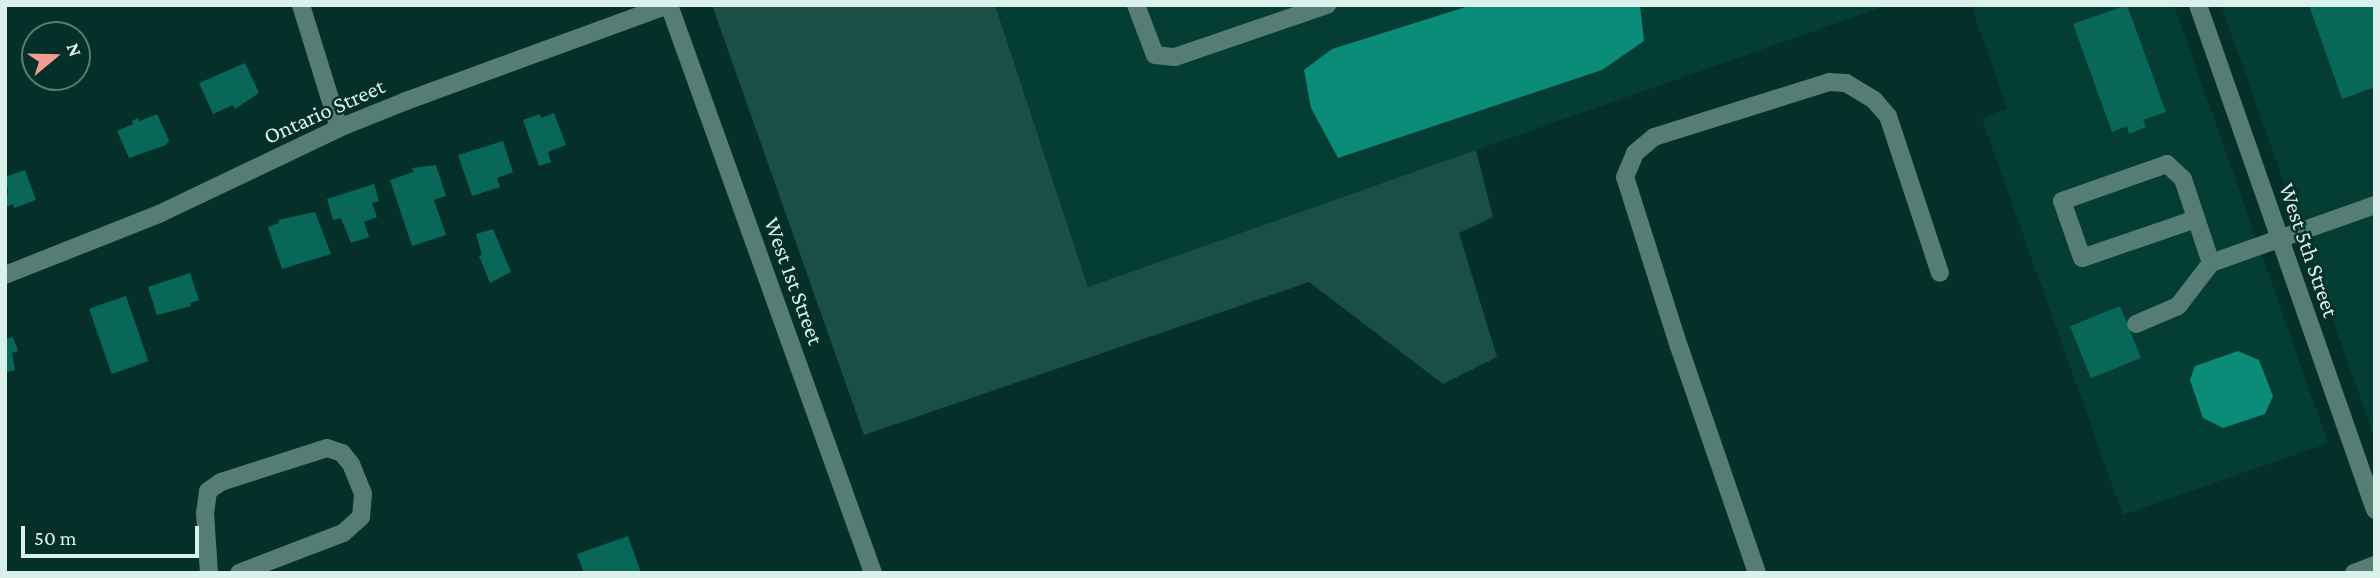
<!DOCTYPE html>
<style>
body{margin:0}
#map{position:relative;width:2380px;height:578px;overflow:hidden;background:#043029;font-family:"Crimson Pro",serif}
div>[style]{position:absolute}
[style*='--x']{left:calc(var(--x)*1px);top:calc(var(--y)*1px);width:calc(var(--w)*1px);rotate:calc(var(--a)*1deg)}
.built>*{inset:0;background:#043d34}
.green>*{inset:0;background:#1a4f45}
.water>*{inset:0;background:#0a8c78}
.building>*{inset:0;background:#086758;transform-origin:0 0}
.minor>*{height:18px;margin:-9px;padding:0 9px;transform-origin:9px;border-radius:9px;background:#557d73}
span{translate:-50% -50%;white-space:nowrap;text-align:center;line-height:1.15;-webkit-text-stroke:5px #043029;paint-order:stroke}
.street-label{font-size:23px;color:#daf0ea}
.frame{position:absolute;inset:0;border:7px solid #daf0ea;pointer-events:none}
.north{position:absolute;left:21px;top:21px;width:70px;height:70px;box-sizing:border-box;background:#043029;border:2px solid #5a7d76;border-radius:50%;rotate:71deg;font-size:19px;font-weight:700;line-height:28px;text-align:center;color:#daf0ea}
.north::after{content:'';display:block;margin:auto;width:24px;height:32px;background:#f59c91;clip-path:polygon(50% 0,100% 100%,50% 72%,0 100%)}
.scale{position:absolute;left:21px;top:526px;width:178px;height:32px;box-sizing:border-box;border:4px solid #daf0ea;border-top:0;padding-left:9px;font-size:21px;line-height:24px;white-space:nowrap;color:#daf0ea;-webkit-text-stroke:5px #043029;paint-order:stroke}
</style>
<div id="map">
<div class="built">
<div style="clip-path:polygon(995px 5px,1888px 5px,1088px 287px)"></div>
<div style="clip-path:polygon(1971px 5px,2174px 5px,2328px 443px,2123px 515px,1982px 119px,2007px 108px)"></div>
<div style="clip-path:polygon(2221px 5px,2375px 5px,2375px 439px)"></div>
</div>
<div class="green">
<div style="clip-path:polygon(712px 5px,995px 5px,1088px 287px,1476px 150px,1493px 217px,1459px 233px,1497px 357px,1443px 384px,1309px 282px,864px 435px)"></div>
</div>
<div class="water">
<div style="clip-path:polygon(1472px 5px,1640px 5px,1644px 41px,1602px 70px,1338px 158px,1311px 108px,1304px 70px,1332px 49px)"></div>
<div style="clip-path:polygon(2238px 351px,2259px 360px,2273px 396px,2265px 414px,2223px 428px,2203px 418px,2190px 380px,2195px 366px)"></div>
</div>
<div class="building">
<div style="clip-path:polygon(2127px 5px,2166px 112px,2143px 120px,2146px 127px,2129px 134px,2127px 126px,2112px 132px,2073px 24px)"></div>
<div style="clip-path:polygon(2309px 5px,2375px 5px,2375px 87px,2342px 99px)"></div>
<div style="clip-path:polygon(245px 63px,259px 93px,235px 109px,233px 105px,213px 114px,199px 83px)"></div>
<div style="clip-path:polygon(554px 113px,566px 145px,548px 152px,551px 162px,539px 166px,523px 120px,540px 114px,541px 118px)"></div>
<div style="clip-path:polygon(157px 114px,169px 140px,166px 145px,129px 158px,117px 131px,133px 124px,132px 121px,138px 118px,140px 121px)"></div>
<div style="clip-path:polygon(503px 141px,513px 172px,497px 178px,500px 187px,472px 196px,458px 155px)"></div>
<div style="clip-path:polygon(436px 165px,446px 196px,434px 200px,446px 235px,412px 246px,390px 180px,414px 172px,412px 168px)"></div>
<div style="clip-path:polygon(25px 170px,36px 200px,14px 208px,13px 204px,5px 207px,8px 191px,5px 177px)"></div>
<div style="clip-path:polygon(374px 184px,379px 201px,372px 203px,377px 217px,364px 222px,369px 237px,351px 243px,341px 218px,333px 220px,327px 199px)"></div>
<div style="clip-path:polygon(315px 212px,331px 254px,282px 269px,268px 227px,279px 223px,278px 220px)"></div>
<div style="clip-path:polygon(493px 229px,511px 272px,490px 283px,479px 256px,482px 255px,476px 234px)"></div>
<div style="clip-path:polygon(190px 273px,199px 300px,190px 303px,191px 306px,157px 315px,148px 287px)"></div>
<div style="left:126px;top:296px;width:69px;height:39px;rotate:71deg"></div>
<div style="left:2120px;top:306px;width:56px;height:54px;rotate:68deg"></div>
<div style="clip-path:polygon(13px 337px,18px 351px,12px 353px,15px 370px,5px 373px,5px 339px)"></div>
<div style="clip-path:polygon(628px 536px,641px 573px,584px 573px,577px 554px)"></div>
</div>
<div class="minor">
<div style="--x:301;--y:5;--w:129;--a:72.8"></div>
<div style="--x:669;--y:5;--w:604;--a:70.24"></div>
<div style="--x:1136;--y:5;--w:53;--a:69.2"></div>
<div style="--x:1155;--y:55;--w:20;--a:6"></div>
<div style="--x:1175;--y:57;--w:161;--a:-18.9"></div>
<div style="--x:2198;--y:5;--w:535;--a:70.68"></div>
<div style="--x:2196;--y:219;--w:120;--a:161.1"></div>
<div style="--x:2082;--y:258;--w:60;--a:-109.3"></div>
<div style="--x:2062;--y:201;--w:111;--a:-19.4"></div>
<div style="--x:2167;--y:164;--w:22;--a:43"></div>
<div style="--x:2183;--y:179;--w:89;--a:71.6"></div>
<div style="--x:5;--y:275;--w:166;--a:-21.6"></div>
<div style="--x:159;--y:214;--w:199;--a:-25.5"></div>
<div style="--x:339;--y:128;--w:72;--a:-21.9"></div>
<div style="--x:406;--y:101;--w:279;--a:-20.1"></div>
<div style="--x:2136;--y:324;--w:46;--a:-23.2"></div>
<div style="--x:2178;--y:306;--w:54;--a:-52.5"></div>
<div style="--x:2211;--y:263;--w:174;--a:-19.5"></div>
<div style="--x:209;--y:573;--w:60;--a:-93.8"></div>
<div style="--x:205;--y:513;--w:22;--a:-82"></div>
<div style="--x:208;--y:491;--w:16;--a:-35"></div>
<div style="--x:221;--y:482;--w:111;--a:-17.8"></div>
<div style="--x:327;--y:448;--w:16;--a:18"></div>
<div style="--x:342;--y:453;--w:14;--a:51"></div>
<div style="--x:351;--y:464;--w:32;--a:68"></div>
<div style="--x:363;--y:494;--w:23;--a:95"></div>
<div style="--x:361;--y:517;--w:24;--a:138"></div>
<div style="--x:343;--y:533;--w:111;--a:159"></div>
<div style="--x:1757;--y:573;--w:239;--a:-109"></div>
<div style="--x:1679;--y:347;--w:178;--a:-107.6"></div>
<div style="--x:1625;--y:177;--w:26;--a:-67"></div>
<div style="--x:1635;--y:153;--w:25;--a:-40"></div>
<div style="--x:1654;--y:137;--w:183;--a:-17.4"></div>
<div style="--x:1829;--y:82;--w:17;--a:3"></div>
<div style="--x:1846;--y:83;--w:33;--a:31"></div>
<div style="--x:1874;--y:100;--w:21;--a:49"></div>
<div style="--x:1888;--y:116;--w:165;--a:71.7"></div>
<div style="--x:2354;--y:573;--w:22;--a:-21"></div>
</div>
<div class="street-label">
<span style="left:324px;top:111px;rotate:-24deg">Ontario Street</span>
<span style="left:2309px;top:250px;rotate:71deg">West 5th Street</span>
<span style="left:794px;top:281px;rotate:70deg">West 1st Street</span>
</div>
<div class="frame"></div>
<div class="north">N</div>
<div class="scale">50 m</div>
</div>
